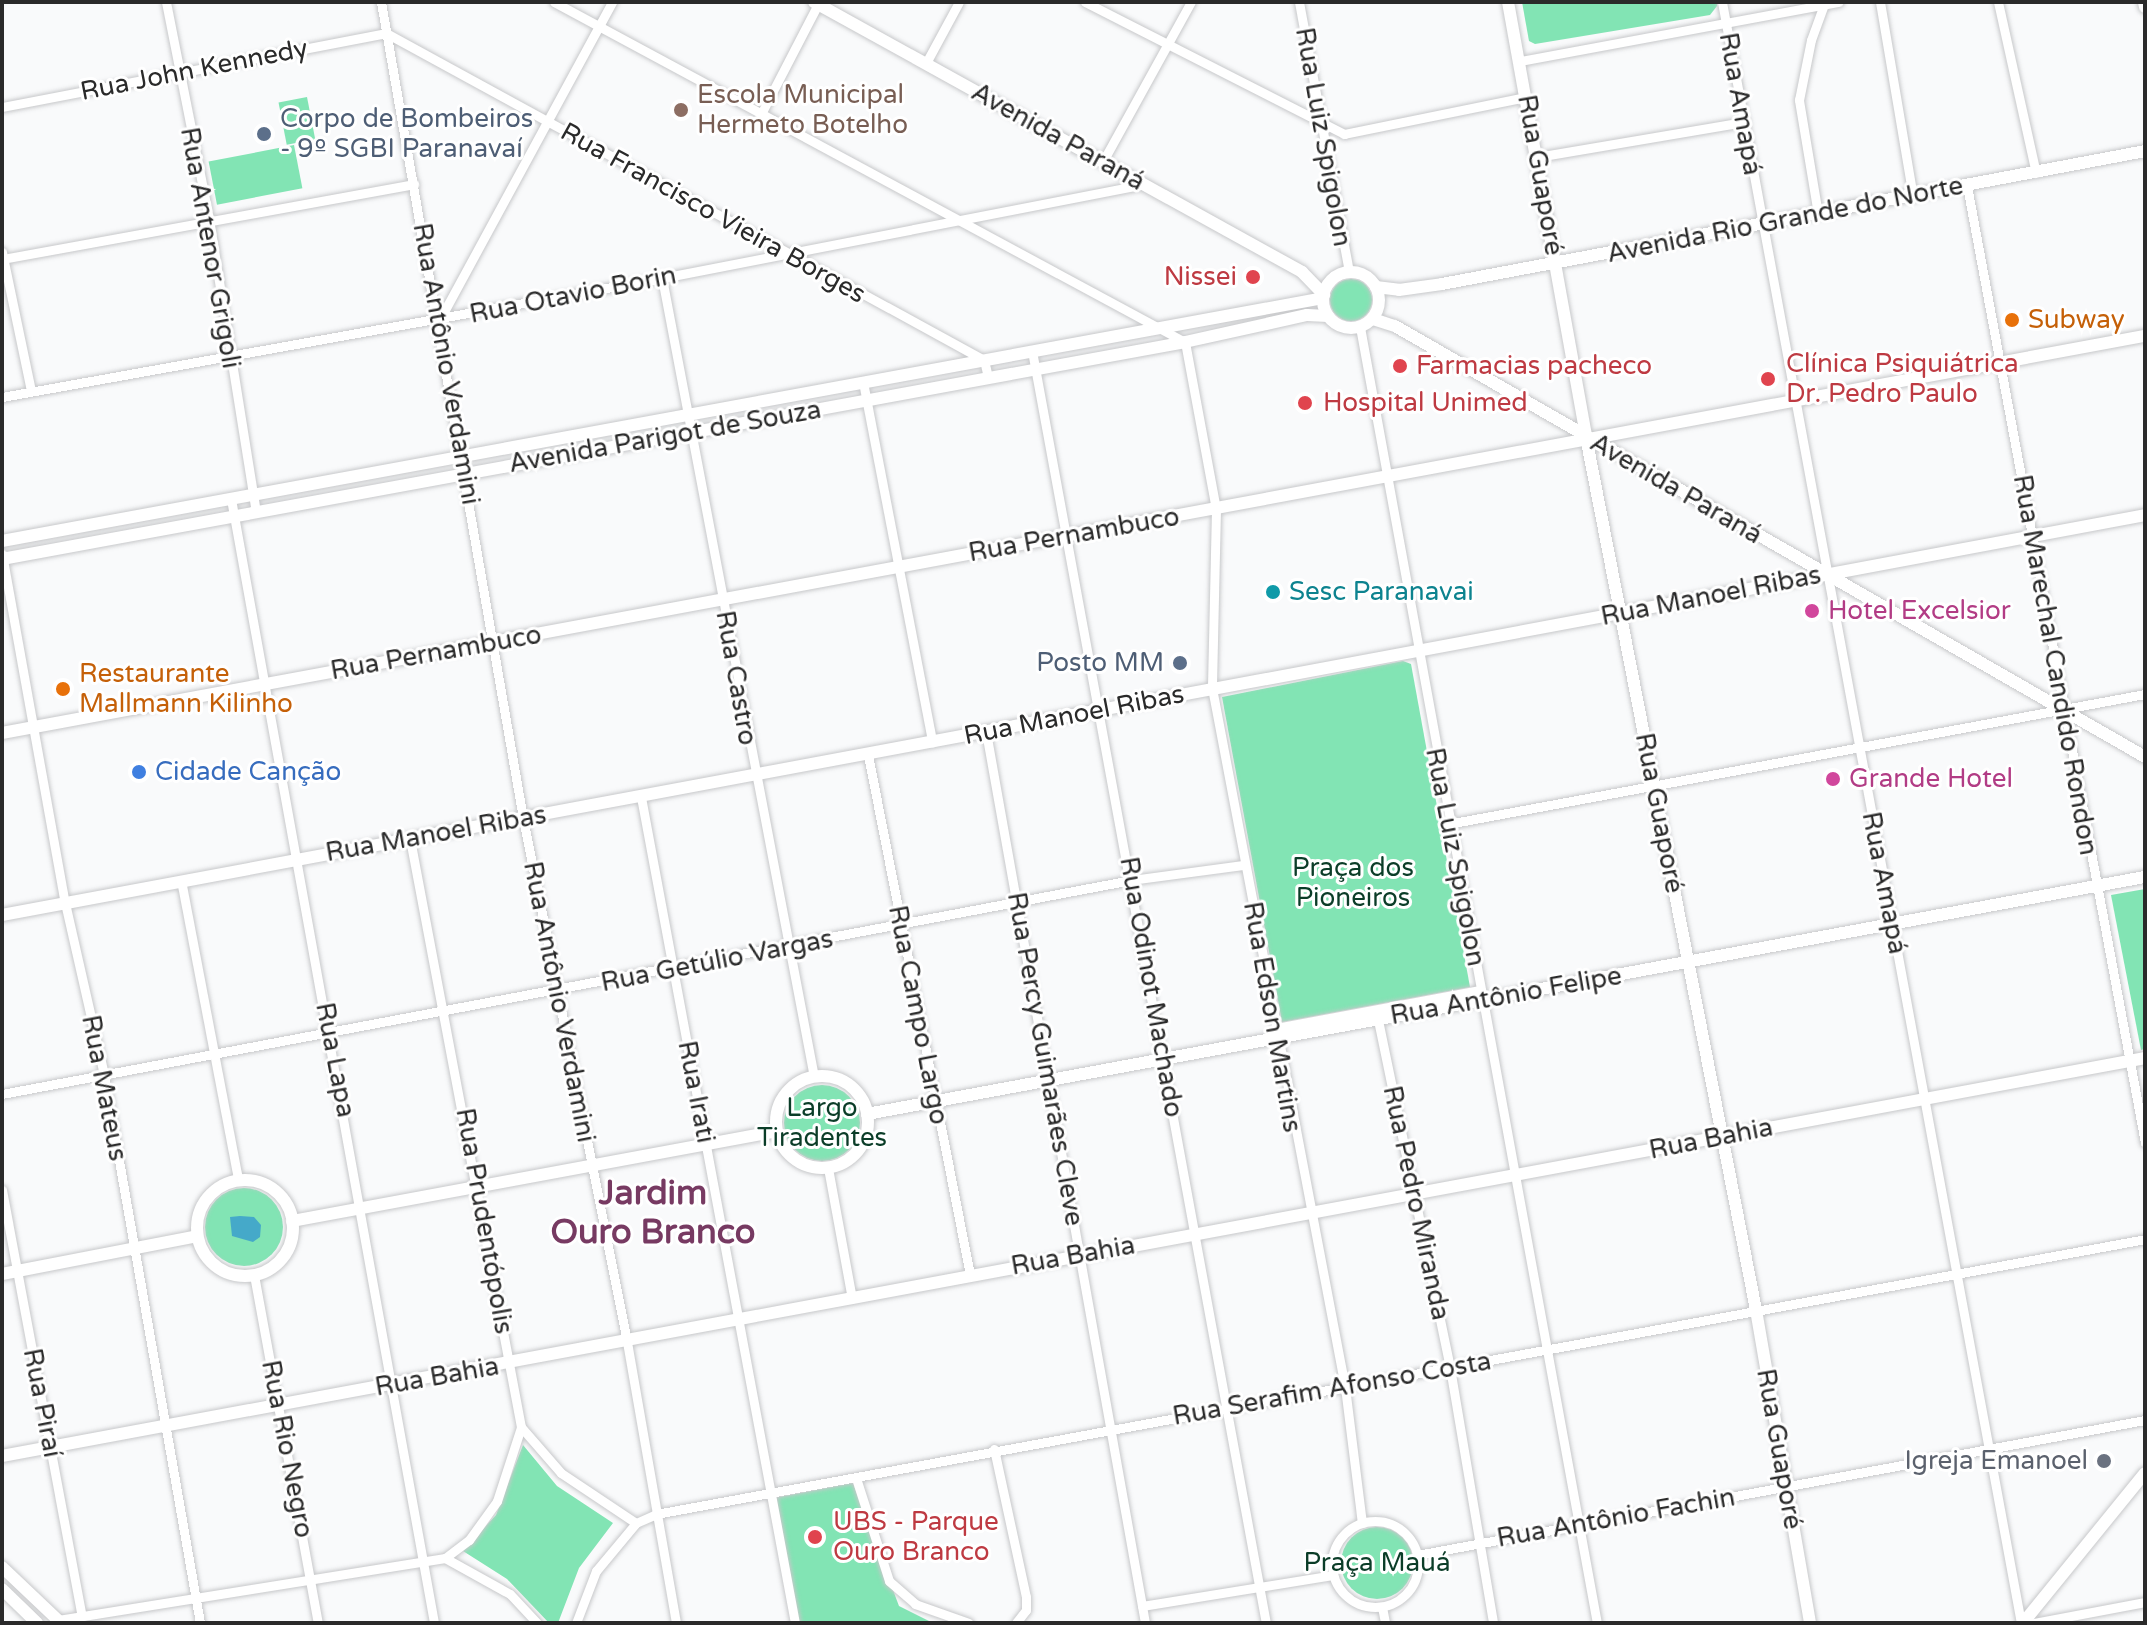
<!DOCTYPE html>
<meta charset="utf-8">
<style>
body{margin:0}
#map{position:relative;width:2147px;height:1625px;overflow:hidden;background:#f9fafb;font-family:"Varela Round",sans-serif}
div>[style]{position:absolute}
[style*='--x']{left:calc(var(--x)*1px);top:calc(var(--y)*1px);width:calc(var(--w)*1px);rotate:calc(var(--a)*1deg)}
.green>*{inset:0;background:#82e4b4;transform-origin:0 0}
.round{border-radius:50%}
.water>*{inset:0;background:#45a9c9}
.roads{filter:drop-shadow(0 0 2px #c7c8ca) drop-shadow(0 0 2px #c7c8ca)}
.street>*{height:9px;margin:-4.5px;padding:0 4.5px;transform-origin:4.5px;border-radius:4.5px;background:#fff}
.street>.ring{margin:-4.5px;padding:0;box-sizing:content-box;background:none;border:9px solid #fff;border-radius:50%}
.secondary>*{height:12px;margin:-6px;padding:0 6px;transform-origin:6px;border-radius:6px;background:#fff}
.secondary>.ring{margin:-6px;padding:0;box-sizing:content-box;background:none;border:12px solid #fff;border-radius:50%}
.dots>*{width:22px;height:22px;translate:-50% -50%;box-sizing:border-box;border:4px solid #fff;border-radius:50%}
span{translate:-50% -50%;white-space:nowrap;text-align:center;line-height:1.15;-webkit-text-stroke:6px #fff;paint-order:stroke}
.street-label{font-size:26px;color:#2a2a2a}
.education-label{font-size:26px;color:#785e54}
.left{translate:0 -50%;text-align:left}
.service-label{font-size:26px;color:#4e5e75}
.right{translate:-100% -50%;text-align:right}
.health-label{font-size:26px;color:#be3a42}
.food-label{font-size:26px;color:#c56008}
.culture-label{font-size:26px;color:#0d838f}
.hotel-label{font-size:26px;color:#b23c85}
.shop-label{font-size:26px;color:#366cbe}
.park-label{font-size:26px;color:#0b3d28}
.worship-label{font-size:26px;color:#5b616d}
.district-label{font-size:34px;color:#773a62;font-weight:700}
.frame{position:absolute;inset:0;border:4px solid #2a2a2a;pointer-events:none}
</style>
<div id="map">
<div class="green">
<div style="clip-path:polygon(1522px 2px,1717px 2px,1717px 6px,1710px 15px,1535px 44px,1529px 41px)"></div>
<div style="left:307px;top:97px;width:43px;height:29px;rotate:79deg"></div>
<div style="left:294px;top:145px;width:44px;height:87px;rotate:79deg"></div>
<div class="round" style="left:1330px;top:279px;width:42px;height:42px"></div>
<div style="clip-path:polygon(1403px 661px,1411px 664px,1470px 987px,1282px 1022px,1222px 697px)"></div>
<div style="clip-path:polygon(2145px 889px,2145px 1049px,2141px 1050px,2111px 895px)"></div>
<div class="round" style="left:784px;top:1085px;width:76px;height:76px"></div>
<div class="round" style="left:205px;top:1188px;width:78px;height:78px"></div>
<div style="clip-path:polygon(523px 1445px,557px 1486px,613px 1523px,579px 1568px,558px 1623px,549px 1623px,507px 1579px,463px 1551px,496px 1515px)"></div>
<div style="clip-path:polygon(853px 1483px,899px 1606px,933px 1623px,797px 1623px,774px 1498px)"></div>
<div class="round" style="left:1341px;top:1527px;width:72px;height:72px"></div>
</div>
<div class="water">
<div style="clip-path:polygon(240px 1216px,254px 1217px,261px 1225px,260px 1237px,253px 1242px,232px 1236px,230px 1217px)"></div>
</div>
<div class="roads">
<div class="street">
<div style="--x:166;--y:2;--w:221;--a:78.8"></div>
<div style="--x:209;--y:219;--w:297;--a:80.9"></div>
<div style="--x:381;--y:2;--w:828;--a:80.13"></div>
<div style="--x:523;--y:818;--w:534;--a:78.77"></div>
<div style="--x:627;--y:1342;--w:285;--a:80.1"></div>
<div style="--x:554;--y:2;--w:717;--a:28.32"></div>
<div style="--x:1185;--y:342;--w:170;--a:79.5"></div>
<div style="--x:1216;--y:509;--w:179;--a:91.3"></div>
<div style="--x:1212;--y:688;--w:712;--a:79.23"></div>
<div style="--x:1345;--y:1387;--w:137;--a:82.9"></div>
<div style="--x:1085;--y:2;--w:291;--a:27"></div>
<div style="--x:1344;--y:134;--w:186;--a:-11.5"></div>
<div style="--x:1299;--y:2;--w:275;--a:79.5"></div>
<div style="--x:1722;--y:2;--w:1648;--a:79.55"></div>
<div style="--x:1880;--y:2;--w:198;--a:80.4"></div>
<div style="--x:1998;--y:2;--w:175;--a:77.5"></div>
<div style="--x:1520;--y:61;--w:324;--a:-10.5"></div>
<div style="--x:926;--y:63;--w:69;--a:-61.6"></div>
<div style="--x:2;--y:107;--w:391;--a:-10.9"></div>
<div style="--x:386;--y:33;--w:682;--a:28.67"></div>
<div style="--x:984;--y:360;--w:17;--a:77"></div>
<div style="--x:761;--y:114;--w:124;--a:-62.6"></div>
<div style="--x:1537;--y:157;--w:211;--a:-9.6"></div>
<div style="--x:1102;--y:163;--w:184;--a:-61.1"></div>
<div style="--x:1967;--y:186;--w:973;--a:79.46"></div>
<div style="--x:1818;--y:214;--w:116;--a:-99.5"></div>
<div style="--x:1799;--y:100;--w:61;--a:-78.7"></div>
<div style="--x:1811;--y:40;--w:37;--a:-70"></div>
<div style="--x:2;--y:252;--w:142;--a:78.2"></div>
<div style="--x:2;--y:259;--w:419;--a:-10.3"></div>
<div style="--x:662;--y:278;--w:813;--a:79.23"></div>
<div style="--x:440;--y:319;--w:361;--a:-61.5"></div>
<div style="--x:1360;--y:327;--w:1317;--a:79.64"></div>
<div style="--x:1032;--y:351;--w:1293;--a:79.58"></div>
<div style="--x:863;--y:382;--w:367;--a:79.1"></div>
<div style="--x:2;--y:397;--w:671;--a:-10.22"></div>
<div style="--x:662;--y:278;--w:489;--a:-11"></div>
<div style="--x:231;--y:499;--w:1142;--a:79.76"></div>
<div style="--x:2;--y:554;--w:355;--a:79.8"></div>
<div style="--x:65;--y:903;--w:176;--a:77.2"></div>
<div style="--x:104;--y:1075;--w:556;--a:80.06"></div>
<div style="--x:986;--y:732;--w:905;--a:79.88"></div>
<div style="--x:868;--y:755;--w:530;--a:78.9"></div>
<div style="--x:641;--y:797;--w:840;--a:79.44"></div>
<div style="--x:1448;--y:824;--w:709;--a:-10.57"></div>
<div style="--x:181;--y:880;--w:305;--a:79.2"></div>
<div style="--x:1378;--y:1020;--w:355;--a:78.3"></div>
<div style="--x:1450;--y:1368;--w:259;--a:80.4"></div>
<div style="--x:1275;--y:1028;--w:208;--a:-10.5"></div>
<div style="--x:2;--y:1094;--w:1149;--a:-10.73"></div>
<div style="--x:1131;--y:880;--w:114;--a:-7.6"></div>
<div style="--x:828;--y:1168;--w:133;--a:79.6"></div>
<div style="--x:2;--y:1190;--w:434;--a:79.4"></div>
<div style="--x:254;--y:1275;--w:354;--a:79.6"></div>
<div style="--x:521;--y:1427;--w:61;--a:49"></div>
<div style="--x:561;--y:1473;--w:90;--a:33.7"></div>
<div style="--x:994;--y:1449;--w:151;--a:77.8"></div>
<div style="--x:1026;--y:1597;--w:13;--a:90"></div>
<div style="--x:1026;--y:1610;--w:16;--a:128"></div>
<div style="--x:856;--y:1478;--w:108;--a:72.2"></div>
<div style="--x:889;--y:1581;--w:35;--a:41"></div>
<div style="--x:915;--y:1604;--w:57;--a:19.4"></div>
<div class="ring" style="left:1332px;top:1521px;width:77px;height:77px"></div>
<div style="--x:1417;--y:1555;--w:740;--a:-10.51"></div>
<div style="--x:445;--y:1558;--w:74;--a:29"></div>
<div style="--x:510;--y:1594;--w:40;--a:47"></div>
<div style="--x:1142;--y:1606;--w:193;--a:-9.2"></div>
<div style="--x:1382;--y:1607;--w:16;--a:79"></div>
<div style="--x:58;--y:1620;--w:392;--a:-9.1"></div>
<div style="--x:445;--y:1558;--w:30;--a:-37"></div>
<div style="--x:469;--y:1540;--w:48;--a:-54.3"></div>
<div style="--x:497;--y:1501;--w:78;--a:-72"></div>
<div style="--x:521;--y:1427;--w:598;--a:-100.69"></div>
<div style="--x:576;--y:1623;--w:56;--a:-69"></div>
<div style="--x:596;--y:1571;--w:62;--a:-50.2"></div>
<div style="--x:636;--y:1523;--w:22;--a:-24"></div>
<div style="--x:656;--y:1514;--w:1514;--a:-10.46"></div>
<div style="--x:2034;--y:1623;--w:113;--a:-10.7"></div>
</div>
<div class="secondary">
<div style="--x:814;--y:2;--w:558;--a:28.95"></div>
<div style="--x:1302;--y:272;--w:32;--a:46"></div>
<div style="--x:1508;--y:2;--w:442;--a:79.8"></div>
<div style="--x:1586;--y:437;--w:889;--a:78.98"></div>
<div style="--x:1756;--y:1310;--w:318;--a:80.2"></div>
<div style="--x:2144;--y:2;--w:5;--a:79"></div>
<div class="ring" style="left:1323px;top:272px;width:44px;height:44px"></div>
<div style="--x:1376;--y:287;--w:23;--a:7"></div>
<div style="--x:1399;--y:290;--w:43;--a:-7.9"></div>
<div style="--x:1442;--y:284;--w:715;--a:-10.71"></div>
<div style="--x:1373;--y:319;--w:23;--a:18"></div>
<div style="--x:1395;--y:326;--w:865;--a:29.88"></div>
<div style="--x:2;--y:541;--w:1343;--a:-10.42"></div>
<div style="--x:2;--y:559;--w:1203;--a:-10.39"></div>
<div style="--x:1185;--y:342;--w:125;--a:-12.5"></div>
<div style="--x:1307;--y:315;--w:21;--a:3"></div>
<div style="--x:2;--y:733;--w:2179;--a:-10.5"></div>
<div style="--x:2;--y:915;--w:2180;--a:-10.57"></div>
<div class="ring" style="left:776px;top:1076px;width:80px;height:80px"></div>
<div style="--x:867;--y:1114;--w:1300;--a:-10.51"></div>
<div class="ring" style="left:197px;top:1180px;width:84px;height:84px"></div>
<div style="--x:292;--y:1221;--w:493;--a:-10.5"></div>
<div style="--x:2;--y:1274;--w:199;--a:-11"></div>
<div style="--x:2;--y:1456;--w:2180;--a:-10.52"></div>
<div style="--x:2;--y:1567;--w:81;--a:43.5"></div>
<div style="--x:2;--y:1589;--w:49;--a:44.2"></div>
<div style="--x:2023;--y:1623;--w:193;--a:-50.9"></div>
</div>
</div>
<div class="dots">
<div style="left:681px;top:110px;background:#8d6e63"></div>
<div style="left:264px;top:134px;background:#5c6f8a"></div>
<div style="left:1253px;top:277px;background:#e0444e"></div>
<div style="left:2012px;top:320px;background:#e8710a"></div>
<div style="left:1400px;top:366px;background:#e0444e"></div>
<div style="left:1768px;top:379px;background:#e0444e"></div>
<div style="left:1305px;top:403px;background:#e0444e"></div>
<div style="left:1273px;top:592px;background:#0f9aa8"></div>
<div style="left:1812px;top:611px;background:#d1479c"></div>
<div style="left:1180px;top:663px;background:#5c6f8a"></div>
<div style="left:63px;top:689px;background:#e8710a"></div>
<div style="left:139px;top:772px;background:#3f7fe0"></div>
<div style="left:1833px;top:779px;background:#d1479c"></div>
<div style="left:2104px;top:1461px;background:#6b7280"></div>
<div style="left:815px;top:1537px;background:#e0444e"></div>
</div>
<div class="street-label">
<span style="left:194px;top:70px;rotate:-11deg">Rua John Kennedy</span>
<span style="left:1740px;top:104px;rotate:80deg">Rua Amapá</span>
<span style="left:1058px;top:137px;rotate:29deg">Avenida Paraná</span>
<span style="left:1323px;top:137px;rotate:80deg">Rua Luiz Spigolon</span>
<span style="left:1540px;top:175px;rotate:80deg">Rua Guaporé</span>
<span style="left:713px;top:213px;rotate:29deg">Rua Francisco Vieira Borges</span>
<span style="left:1785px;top:220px;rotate:-11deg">Avenida Rio Grande do Norte</span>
<span style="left:210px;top:248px;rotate:80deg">Rua Antenor Grigoli</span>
<span style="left:573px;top:295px;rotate:-11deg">Rua Otavio Borin</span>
<span style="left:446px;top:364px;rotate:80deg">Rua Antônio Verdamini</span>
<span style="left:665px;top:437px;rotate:-10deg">Avenida Parigot de Souza</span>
<span style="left:1676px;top:489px;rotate:30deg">Avenida Paraná</span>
<span style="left:1074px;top:535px;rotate:-10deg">Rua Pernambuco</span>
<span style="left:1711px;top:596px;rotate:-11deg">Rua Manoel Ribas</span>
<span style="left:436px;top:653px;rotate:-10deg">Rua Pernambuco</span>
<span style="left:2055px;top:665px;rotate:80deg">Rua Marechal Candido Rondon</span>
<span style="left:736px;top:678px;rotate:80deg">Rua Castro</span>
<span style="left:1074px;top:715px;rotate:-11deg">Rua Manoel Ribas</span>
<span style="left:1659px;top:813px;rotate:79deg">Rua Guaporé</span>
<span style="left:436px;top:834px;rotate:-10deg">Rua Manoel Ribas</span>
<span style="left:1455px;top:857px;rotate:79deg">Rua Luiz Spigolon</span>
<span style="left:1884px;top:883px;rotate:79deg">Rua Amapá</span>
<span style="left:717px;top:961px;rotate:-11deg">Rua Getúlio Vargas</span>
<span style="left:1151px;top:987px;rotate:80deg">Rua Odinot Machado</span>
<span style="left:1506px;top:996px;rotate:-10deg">Rua Antônio Felipe</span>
<span style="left:559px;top:1002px;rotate:79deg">Rua Antônio Verdamini</span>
<span style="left:918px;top:1015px;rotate:79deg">Rua Campo Largo</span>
<span style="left:1272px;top:1017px;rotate:80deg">Rua Edson Martins</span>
<span style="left:1045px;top:1059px;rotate:80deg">Rua Percy Guimarães Cleve</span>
<span style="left:335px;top:1060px;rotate:79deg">Rua Lapa</span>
<span style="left:104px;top:1088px;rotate:79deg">Rua Mateus</span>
<span style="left:696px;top:1092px;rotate:79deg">Rua Irati</span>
<span style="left:1711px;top:1139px;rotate:-11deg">Rua Bahia</span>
<span style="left:1416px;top:1203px;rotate:78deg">Rua Pedro Miranda</span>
<span style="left:484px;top:1221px;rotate:80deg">Rua Prudentópolis</span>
<span style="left:1073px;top:1256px;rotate:-10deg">Rua Bahia</span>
<span style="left:437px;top:1377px;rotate:-10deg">Rua Bahia</span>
<span style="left:1332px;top:1389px;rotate:-10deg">Rua Serafim Afonso Costa</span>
<span style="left:42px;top:1403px;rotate:79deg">Rua Piraí</span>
<span style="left:287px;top:1449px;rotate:79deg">Rua Rio Negro</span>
<span style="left:1779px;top:1449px;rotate:80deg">Rua Guaporé</span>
<span style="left:1616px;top:1518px;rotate:-10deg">Rua Antônio Fachin</span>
</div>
<div class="education-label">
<span class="left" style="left:697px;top:110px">Escola Municipal<br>Hermeto Botelho</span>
</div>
<div class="service-label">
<span class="left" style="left:280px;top:134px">Corpo de Bombeiros<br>- 9º SGBI Paranavaí</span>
<span class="right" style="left:1164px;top:663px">Posto MM</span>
</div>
<div class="health-label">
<span class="right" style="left:1237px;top:277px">Nissei</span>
<span class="left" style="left:1786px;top:379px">Clínica Psiquiátrica<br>Dr. Pedro Paulo</span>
<span class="left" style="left:1416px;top:366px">Farmacias pacheco</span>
<span class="left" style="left:1323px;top:403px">Hospital Unimed</span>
<span class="left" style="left:833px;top:1537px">UBS - Parque<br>Ouro Branco</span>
</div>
<div class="food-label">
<span class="left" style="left:2028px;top:320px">Subway</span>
<span class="left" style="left:79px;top:689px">Restaurante<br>Mallmann Kilinho</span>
</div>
<div class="culture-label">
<span class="left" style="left:1289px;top:592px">Sesc Paranavai</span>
</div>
<div class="hotel-label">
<span class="left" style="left:1828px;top:611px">Hotel Excelsior</span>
<span class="left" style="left:1849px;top:779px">Grande Hotel</span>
</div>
<div class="shop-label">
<span class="left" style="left:155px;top:772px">Cidade Canção</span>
</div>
<div class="park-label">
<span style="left:1353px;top:883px">Praça dos<br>Pioneiros</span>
<span style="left:822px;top:1123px">Largo<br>Tiradentes</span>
<span style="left:1377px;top:1563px">Praça Mauá</span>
</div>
<div class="worship-label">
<span class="right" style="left:2088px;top:1461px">Igreja Emanoel</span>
</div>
<div class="district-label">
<span style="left:653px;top:1213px">Jardim<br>Ouro Branco</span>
</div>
<div class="frame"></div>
</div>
